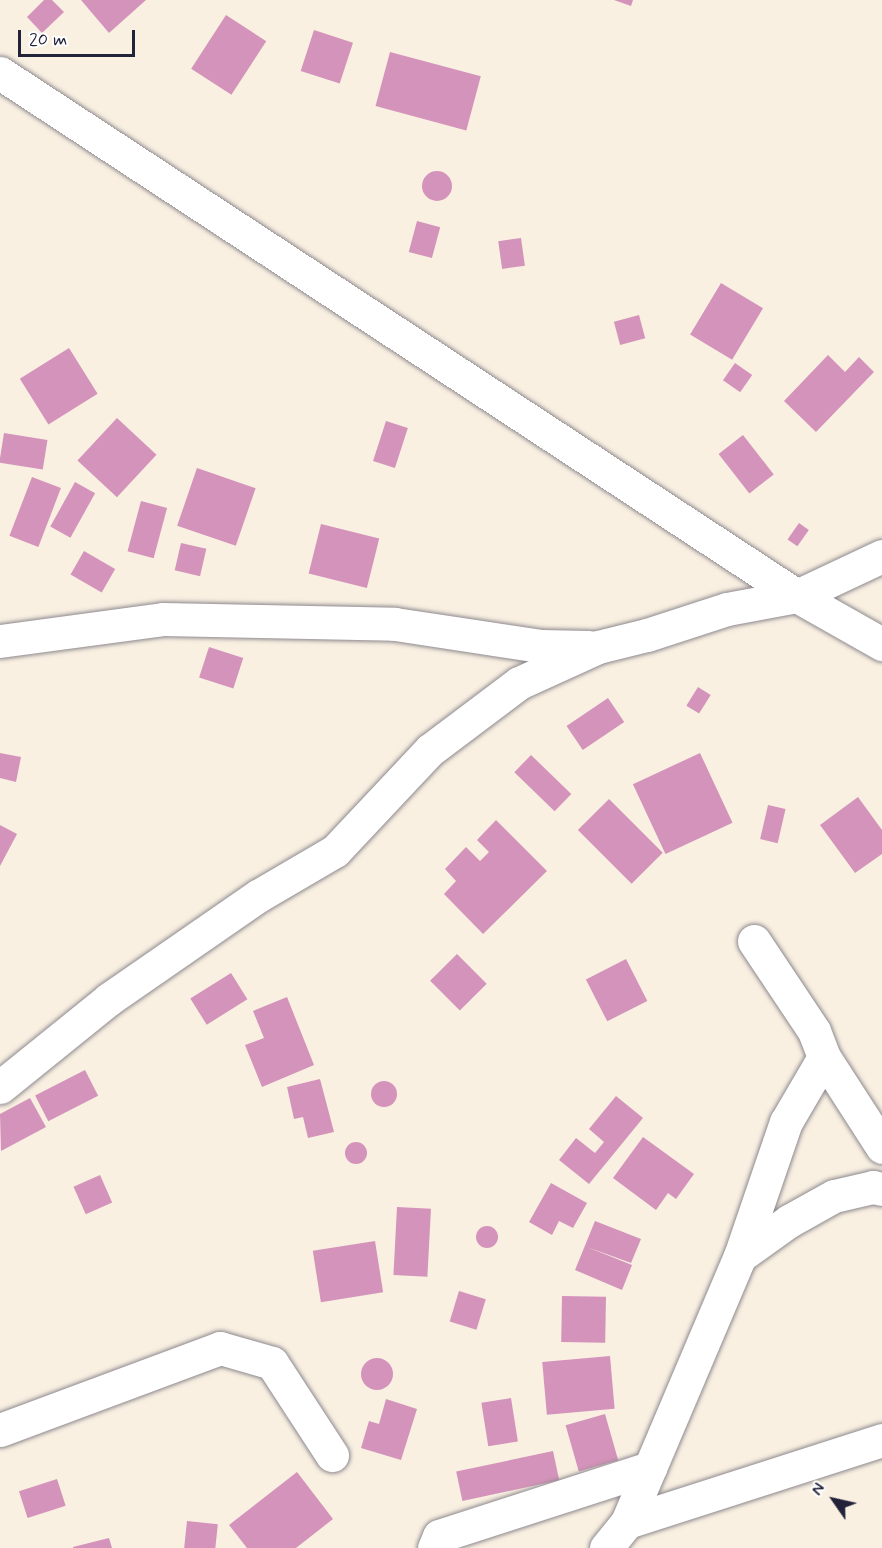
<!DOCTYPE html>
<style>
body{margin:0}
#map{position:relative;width:882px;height:1548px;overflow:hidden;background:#f9f0e2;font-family:Mynerve,sans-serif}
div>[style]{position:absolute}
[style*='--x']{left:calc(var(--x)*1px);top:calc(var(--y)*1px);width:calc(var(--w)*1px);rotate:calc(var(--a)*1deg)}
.building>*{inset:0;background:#d493ba;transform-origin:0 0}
.round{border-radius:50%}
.roads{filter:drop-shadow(0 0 2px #8e898e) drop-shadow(0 0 2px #8e898e)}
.minor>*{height:33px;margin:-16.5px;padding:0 16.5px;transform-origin:16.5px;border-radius:16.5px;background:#fff}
span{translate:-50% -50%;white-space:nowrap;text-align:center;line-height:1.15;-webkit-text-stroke:4.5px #fff;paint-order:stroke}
.north{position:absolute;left:804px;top:1470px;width:60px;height:60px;-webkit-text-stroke:4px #fff;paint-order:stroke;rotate:304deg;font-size:16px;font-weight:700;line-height:24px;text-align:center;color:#22223b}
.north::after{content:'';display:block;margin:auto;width:21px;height:27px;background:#22223b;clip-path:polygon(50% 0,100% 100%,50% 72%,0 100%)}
.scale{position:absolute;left:18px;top:30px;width:117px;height:27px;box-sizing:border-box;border:3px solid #22223b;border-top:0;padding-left:8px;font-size:18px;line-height:21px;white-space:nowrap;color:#22223b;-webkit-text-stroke:4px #fff;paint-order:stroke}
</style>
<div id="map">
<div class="building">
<div style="clip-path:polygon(44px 0,52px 0,64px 12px,42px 33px,27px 17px)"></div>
<div style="clip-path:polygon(81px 0,146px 0,109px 33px)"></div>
<div style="clip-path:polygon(614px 0,633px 0,631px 6px)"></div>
<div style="left:226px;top:15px;width:48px;height:64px;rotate:33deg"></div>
<div style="left:314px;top:30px;width:41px;height:43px;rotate:18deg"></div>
<div style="left:390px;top:52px;width:94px;height:56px;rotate:15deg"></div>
<div class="round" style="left:422px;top:171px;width:30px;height:30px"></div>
<div style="left:417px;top:221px;width:24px;height:32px;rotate:15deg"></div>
<div style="left:521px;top:238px;width:28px;height:23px;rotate:82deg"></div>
<div style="left:721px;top:283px;width:49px;height:60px;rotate:31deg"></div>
<div style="left:639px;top:315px;width:24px;height:26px;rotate:75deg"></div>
<div style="left:69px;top:348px;width:54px;height:58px;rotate:58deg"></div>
<div style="clip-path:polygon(828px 355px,845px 372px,859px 357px,874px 372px,816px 432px,784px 401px)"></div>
<div style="left:735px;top:363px;width:21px;height:21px;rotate:35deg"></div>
<div style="left:117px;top:418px;width:54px;height:58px;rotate:43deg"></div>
<div style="left:386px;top:421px;width:23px;height:42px;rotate:18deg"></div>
<div style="left:4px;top:433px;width:44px;height:30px;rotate:9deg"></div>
<div style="left:743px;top:435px;width:50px;height:31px;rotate:52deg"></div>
<div style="left:197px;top:468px;width:62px;height:61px;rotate:19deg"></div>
<div style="left:32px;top:477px;width:31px;height:63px;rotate:21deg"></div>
<div style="left:75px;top:482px;width:23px;height:51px;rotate:29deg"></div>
<div style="left:141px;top:501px;width:27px;height:52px;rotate:15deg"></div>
<div style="left:799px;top:523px;width:12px;height:20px;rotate:35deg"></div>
<div style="left:321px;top:524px;width:60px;height:51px;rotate:14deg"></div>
<div style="left:181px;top:543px;width:26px;height:28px;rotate:13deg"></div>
<div style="left:84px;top:551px;width:36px;height:27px;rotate:30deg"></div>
<div style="left:209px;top:647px;width:36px;height:32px;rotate:18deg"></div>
<div style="left:698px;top:687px;width:15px;height:22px;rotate:32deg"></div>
<div style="left:608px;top:698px;width:29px;height:50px;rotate:56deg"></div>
<div style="clip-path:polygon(0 753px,21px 757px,16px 782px,0 778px)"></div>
<div style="left:700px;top:753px;width:77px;height:74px;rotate:65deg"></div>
<div style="left:531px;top:755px;width:56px;height:24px;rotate:44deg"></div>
<div style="clip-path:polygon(858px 797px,882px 830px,882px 854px,855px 873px,820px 825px)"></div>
<div style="left:609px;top:799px;width:76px;height:44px;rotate:45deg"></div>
<div style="left:768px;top:805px;width:18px;height:35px;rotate:13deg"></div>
<div style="clip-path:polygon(496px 820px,547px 871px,483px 934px,444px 894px,456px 881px,445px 869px,466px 847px,480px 861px,489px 852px,477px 840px)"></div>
<div style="clip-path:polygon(0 825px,17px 834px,0 866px)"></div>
<div style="left:457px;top:954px;width:42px;height:38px;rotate:45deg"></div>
<div style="left:626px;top:959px;width:47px;height:45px;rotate:63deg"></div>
<div style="left:231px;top:973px;width:31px;height:48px;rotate:58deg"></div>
<div style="clip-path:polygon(287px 997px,314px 1065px,262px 1087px,245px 1045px,264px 1038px,253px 1011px)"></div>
<div style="left:85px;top:1070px;width:29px;height:56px;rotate:63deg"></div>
<div style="clip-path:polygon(320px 1079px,334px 1132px,308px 1138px,303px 1117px,294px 1119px,287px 1087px)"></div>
<div class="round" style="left:371px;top:1081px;width:26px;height:26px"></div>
<div style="clip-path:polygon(616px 1096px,643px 1118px,589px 1184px,559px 1160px,576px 1138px,595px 1153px,604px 1142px,589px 1129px)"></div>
<div style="clip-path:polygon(30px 1098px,46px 1127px,1px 1151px,0 1114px)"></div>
<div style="clip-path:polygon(643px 1137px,694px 1174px,676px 1199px,668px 1193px,656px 1210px,613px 1178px)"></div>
<div class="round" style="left:345px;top:1142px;width:22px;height:22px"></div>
<div style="left:100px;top:1175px;width:30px;height:29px;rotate:66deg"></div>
<div style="clip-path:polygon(551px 1183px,587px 1203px,573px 1228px,559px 1221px,552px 1235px,529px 1222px)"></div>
<div style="left:397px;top:1207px;width:34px;height:68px;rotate:3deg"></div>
<div style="clip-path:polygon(595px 1221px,641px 1239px,631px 1263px,587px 1247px,632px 1265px,622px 1290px,575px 1270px)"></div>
<div class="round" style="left:476px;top:1226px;width:22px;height:22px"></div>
<div style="left:375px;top:1241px;width:52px;height:63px;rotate:81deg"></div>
<div style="left:459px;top:1291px;width:28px;height:32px;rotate:17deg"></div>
<div style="left:562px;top:1296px;width:44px;height:46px;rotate:1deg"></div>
<div style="left:610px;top:1356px;width:53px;height:68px;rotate:85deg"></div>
<div class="round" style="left:361px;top:1358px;width:32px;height:32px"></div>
<div style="left:511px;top:1398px;width:44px;height:30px;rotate:81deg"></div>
<div style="clip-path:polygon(386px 1399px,417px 1409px,401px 1460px,361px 1448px,369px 1421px,379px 1424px)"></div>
<div style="left:605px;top:1414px;width:48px;height:41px;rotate:74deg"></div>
<div style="left:553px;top:1451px;width:30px;height:99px;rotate:78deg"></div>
<div style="clip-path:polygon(297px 1472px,333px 1519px,296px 1548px,247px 1548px,229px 1525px)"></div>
<div style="left:57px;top:1479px;width:28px;height:40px;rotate:72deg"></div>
<div style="left:187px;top:1521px;width:31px;height:27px;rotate:6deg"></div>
<div style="clip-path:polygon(109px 1538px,112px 1548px,73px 1548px,73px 1547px)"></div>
</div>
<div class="roads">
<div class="minor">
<div style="--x:0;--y:73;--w:953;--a:33.27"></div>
<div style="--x:797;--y:596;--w:98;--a:29.5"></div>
<div style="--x:0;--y:641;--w:164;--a:-7.7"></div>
<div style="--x:163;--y:619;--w:232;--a:1.2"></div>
<div style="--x:395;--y:624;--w:148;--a:8.6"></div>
<div style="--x:541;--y:646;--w:48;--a:1.2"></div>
<div style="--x:754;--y:941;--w:108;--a:56.3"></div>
<div style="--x:814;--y:1031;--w:28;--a:69"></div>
<div style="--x:824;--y:1057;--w:107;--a:57.2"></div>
<div style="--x:0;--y:1087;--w:140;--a:-38.9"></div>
<div style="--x:109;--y:999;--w:181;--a:-34.7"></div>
<div style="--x:258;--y:896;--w:89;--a:-30.3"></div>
<div style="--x:335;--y:851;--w:139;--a:-46.8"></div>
<div style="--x:430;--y:750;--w:111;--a:-37"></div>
<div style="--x:519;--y:683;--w:87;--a:-24.5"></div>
<div style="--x:598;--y:647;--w:50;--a:-13.8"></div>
<div style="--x:647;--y:635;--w:84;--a:-18"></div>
<div style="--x:727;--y:609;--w:71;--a:-10.5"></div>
<div style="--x:797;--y:596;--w:94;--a:-25.2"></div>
<div style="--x:740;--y:1256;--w:60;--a:-35.5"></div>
<div style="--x:789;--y:1221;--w:51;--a:-29.1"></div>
<div style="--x:834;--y:1196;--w:40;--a:-13"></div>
<div style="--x:873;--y:1187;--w:9;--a:13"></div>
<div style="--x:0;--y:1430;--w:235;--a:-20.4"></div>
<div style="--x:220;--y:1348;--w:54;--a:16.1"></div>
<div style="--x:272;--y:1363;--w:110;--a:56.9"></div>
<div style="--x:627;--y:1522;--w:289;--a:-67"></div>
<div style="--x:740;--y:1256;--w:142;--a:-71.1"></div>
<div style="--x:786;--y:1122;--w:75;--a:-59.7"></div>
<div style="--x:434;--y:1548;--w:13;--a:-67"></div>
<div style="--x:439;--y:1536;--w:222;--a:-17.9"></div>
<div style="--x:606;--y:1548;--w:33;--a:-51"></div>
<div style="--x:627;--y:1522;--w:268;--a:-17.8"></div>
</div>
</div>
<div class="north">N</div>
<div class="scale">20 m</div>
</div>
